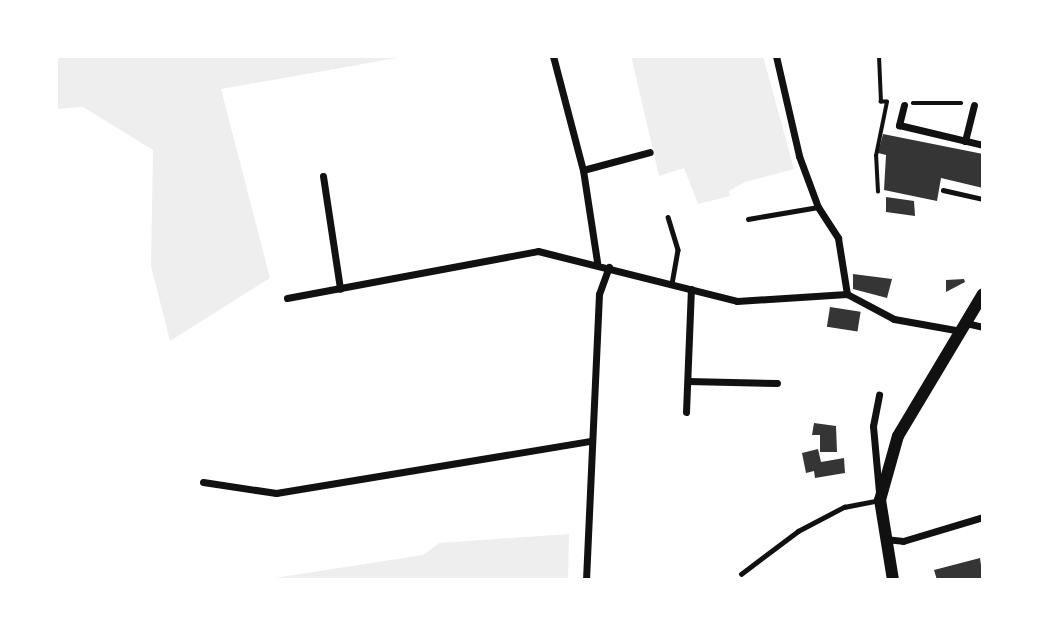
<!DOCTYPE html>
<style>
body{margin:0}
#map{position:relative;width:1039px;height:636px;overflow:hidden;background:#fff;font-family:"Titillium Web",sans-serif}
div>[style]{position:absolute}
[style*='--x']{left:calc(var(--x)*1px);top:calc(var(--y)*1px);width:calc(var(--w)*1px);rotate:calc(var(--a)*1deg)}
.green>*{inset:0;background:#eee}
.building>*{inset:0;background:#353535;transform-origin:0 0}
.path>*{height:3.5px;margin:-1.75px;padding:0 1.75px;transform-origin:1.75px;border-radius:1.75px;background:#111}
.service>*{height:4.5px;margin:-2.25px;padding:0 2.25px;transform-origin:2.25px;border-radius:2.25px;background:#111}
.minor>*{height:7px;margin:-3.5px;padding:0 3.5px;transform-origin:3.5px;border-radius:3.5px;background:#111}
.secondary>*{height:12px;margin:-6px;padding:0 6px;transform-origin:6px;border-radius:6px;background:#111}
span{translate:-50% -50%;white-space:nowrap;text-align:center;line-height:1.15;-webkit-text-stroke:7px #fff;paint-order:stroke}
.frame{position:absolute;inset:0;border:58px solid #fff;pointer-events:none}
</style>
<div id="map">
<div class="green">
<div style="clip-path:polygon(56px 56px,408px 56px,221px 89px,270px 278px,170px 341px,151px 266px,153px 150px,83px 107px,56px 109px)"></div>
<div style="clip-path:polygon(631px 56px,763px 56px,794px 169px,745px 182px,729px 191px,730px 196px,698px 204px,684px 168px,659px 176px)"></div>
<div style="clip-path:polygon(569px 534px,568px 580px,262px 580px,423px 555px,439px 543px)"></div>
</div>
<div class="building">
<div style="clip-path:polygon(883px 134px,983px 154px,983px 188px,941px 178px,937px 201px,884px 190px,886px 155px,878px 153px)"></div>
<div style="clip-path:polygon(886px 197px,914px 201px,915px 216px,886px 212px)"></div>
<div style="clip-path:polygon(853px 274px,892px 279px,887px 298px,853px 289px)"></div>
<div style="clip-path:polygon(964px 279px,965px 282px,946px 292px,946px 280px)"></div>
<div style="left:830px;top:307px;width:31px;height:20px;rotate:9deg"></div>
<div style="clip-path:polygon(814px 423px,836px 426px,837px 452px,820px 452px,820px 435px,812px 435px)"></div>
<div style="clip-path:polygon(818px 449px,821px 462px,844px 458px,845px 473px,815px 478px,814px 471px,806px 473px,802px 453px)"></div>
<div style="clip-path:polygon(980px 558px,983px 580px,937px 580px,934px 570px)"></div>
</div>
<div class="path">
<div style="--x:913;--y:103;--w:48;--a:0"></div>
<div style="--x:878;--y:192;--w:36;--a:-93"></div>
<div style="--x:876;--y:156;--w:55;--a:-78.5"></div>
<div style="--x:887;--y:102;--w:6;--a:180"></div>
<div style="--x:881;--y:102;--w:46;--a:-92.5"></div>
</div>
<div class="service">
<div style="--x:943;--y:190;--w:41;--a:12.7"></div>
<div style="--x:668;--y:217;--w:34;--a:73"></div>
<div style="--x:678;--y:250;--w:34;--a:100"></div>
<div style="--x:748;--y:219;--w:71;--a:-9.7"></div>
<div style="--x:741;--y:574;--w:71;--a:-37"></div>
<div style="--x:798;--y:531;--w:52;--a:-27.6"></div>
<div style="--x:844;--y:507;--w:37;--a:-11"></div>
</div>
<div class="minor">
<div style="--x:553;--y:56;--w:118;--a:75.3"></div>
<div style="--x:583;--y:170;--w:93;--a:81.3"></div>
<div style="--x:776;--y:56;--w:103;--a:77"></div>
<div style="--x:799;--y:156;--w:54;--a:69.6"></div>
<div style="--x:818;--y:207;--w:37;--a:57"></div>
<div style="--x:838;--y:238;--w:57;--a:80.9"></div>
<div style="--x:904;--y:105;--w:21;--a:104"></div>
<div style="--x:899;--y:125;--w:86;--a:13.4"></div>
<div style="--x:965;--y:141;--w:37;--a:-76"></div>
<div style="--x:583;--y:170;--w:69;--a:-15"></div>
<div style="--x:323;--y:176;--w:114;--a:81.4"></div>
<div style="--x:287;--y:298;--w:255;--a:-10.6"></div>
<div style="--x:538;--y:251;--w:205;--a:14.1"></div>
<div style="--x:737;--y:301;--w:110;--a:-3.6"></div>
<div style="--x:847;--y:294;--w:53;--a:28"></div>
<div style="--x:894;--y:319;--w:68;--a:10.2"></div>
<div style="--x:966;--y:323;--w:17;--a:13"></div>
<div style="--x:688;--y:381;--w:89;--a:1.3"></div>
<div style="--x:686;--y:412;--w:123;--a:-87.7"></div>
<div style="--x:203;--y:482;--w:74;--a:8.6"></div>
<div style="--x:276;--y:493;--w:319;--a:-9.4"></div>
<div style="--x:879;--y:492;--w:66;--a:-95.2"></div>
<div style="--x:873;--y:426;--w:32;--a:-79"></div>
<div style="--x:885;--y:539;--w:18;--a:6"></div>
<div style="--x:903;--y:541;--w:84;--a:-16.7"></div>
<div style="--x:586;--y:580;--w:286;--a:-87.4"></div>
<div style="--x:599;--y:294;--w:29;--a:-70"></div>
</div>
<div class="secondary">
<div style="--x:893;--y:580;--w:81;--a:-99.2"></div>
<div style="--x:880;--y:500;--w:66;--a:-74.3"></div>
<div style="--x:898;--y:436;--w:165;--a:-59.1"></div>
</div>
<div class="frame"></div>
</div>
